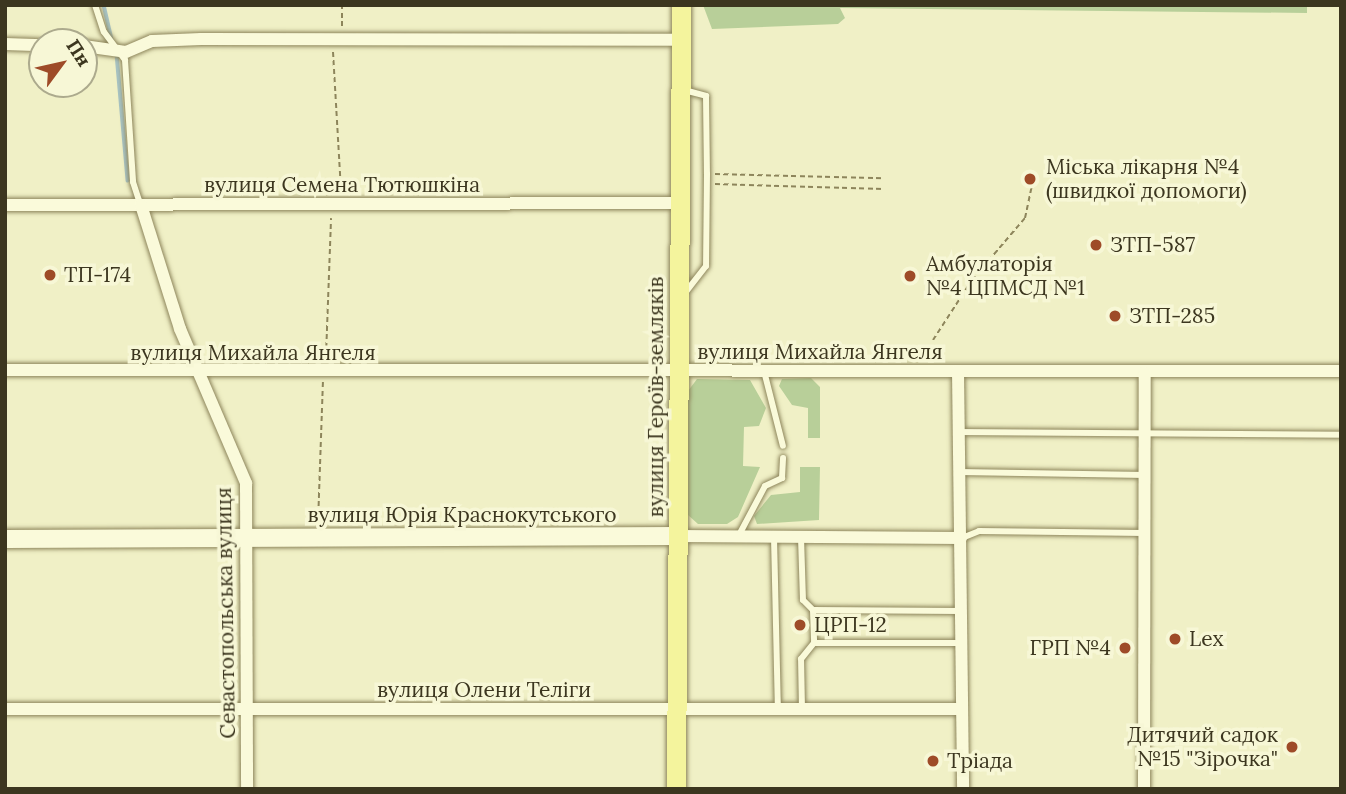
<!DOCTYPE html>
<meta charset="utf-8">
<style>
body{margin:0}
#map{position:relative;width:1346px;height:794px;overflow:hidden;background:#f0f0c6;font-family:Lora,serif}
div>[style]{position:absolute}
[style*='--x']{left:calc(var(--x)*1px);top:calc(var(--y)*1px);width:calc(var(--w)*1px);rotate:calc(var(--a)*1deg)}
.green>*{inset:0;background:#b8cf99}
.stream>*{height:3.5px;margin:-1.75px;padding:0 1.75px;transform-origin:1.75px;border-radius:1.75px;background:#a7c3c4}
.path>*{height:2px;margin-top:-1px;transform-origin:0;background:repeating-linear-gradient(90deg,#8d855b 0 5px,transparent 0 8.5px)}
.roads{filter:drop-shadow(0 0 2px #8d855b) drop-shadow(0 0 2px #8d855b)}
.lane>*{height:6px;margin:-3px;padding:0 3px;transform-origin:3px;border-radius:3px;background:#fafada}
.street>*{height:12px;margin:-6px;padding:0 6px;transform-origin:6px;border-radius:6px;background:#fafada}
.secondary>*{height:18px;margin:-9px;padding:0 9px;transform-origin:9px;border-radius:9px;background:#fafada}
.primary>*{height:19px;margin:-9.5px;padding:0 9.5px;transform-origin:9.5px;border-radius:9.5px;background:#f4f49d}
.dots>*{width:19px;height:19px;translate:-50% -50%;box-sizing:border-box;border:4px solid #f7f7d6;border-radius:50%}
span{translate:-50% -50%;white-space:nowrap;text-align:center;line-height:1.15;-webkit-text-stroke:7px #f7f7d6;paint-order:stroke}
.poi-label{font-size:21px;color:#3c361f}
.left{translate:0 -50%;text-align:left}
.right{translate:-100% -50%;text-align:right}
.street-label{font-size:21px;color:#3c361f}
.frame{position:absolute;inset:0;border:7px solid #3c361f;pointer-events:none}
.north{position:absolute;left:28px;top:28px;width:70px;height:70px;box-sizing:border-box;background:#f7f7d6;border:2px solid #acaa8d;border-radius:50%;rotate:57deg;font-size:19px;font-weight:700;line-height:28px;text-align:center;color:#3c361f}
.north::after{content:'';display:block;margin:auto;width:24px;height:32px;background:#9e4b28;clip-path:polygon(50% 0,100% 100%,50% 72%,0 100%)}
</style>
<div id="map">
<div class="green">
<div style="clip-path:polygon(703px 5px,1307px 5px,1307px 13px,840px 8px,845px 18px,838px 24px,712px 29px)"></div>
<div style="clip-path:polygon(811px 378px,820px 387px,820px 438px,808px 438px,808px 408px,792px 405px,779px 386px,782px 379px)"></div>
<div style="clip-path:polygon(697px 379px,750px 380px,766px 408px,759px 426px,744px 427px,743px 466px,760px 467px,738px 517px,727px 524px,698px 524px,688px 515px,688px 391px)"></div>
<div style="clip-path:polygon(800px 467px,820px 467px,819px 520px,757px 524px,754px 516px,771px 495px,800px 492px)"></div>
</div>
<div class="stream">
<div style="--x:104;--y:5;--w:36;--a:77"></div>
<div style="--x:117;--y:54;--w:127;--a:85"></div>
</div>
<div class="path">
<div style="--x:342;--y:26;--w:21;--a:-90"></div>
<div style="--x:333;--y:52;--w:139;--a:86.7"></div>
<div style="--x:715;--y:174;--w:169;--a:1.4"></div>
<div style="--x:715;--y:184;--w:169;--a:1.7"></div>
<div style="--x:933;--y:340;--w:72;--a:-57"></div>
<div style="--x:972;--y:280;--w:82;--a:-49.5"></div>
<div style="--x:1025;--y:218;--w:33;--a:-78"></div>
<div style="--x:326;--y:356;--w:138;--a:-87.9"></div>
<div style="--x:872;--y:359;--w:20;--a:-63"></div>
<div style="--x:318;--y:523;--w:141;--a:-88"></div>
</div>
<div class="roads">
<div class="lane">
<div style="--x:95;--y:5;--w:28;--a:72"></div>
<div style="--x:104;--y:32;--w:35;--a:53"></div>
<div style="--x:125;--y:60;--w:122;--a:86.2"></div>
<div style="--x:133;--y:182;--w:23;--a:72"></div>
<div style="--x:684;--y:90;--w:23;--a:15"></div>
<div style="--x:706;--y:96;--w:78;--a:89.3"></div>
<div style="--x:707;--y:174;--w:92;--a:90.6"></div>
<div style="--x:706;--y:266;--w:34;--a:128"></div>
<div style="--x:764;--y:371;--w:77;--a:75.8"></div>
<div style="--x:959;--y:432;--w:382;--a:0.4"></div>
<div style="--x:959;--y:472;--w:187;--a:0.9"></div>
<div style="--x:739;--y:535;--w:55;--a:-62"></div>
<div style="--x:765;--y:486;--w:19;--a:-25"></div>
<div style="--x:782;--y:478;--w:20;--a:-87"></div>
<div style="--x:774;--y:537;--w:172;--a:88.7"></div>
<div style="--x:801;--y:537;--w:63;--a:88.2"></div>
<div style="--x:803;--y:600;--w:14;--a:45"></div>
<div style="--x:813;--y:610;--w:148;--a:0.4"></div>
<div style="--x:962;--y:538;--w:18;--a:-22"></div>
<div style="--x:979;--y:531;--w:166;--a:0.7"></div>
<div style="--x:813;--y:610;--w:33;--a:88"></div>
<div style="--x:802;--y:709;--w:50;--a:-91.1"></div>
<div style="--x:801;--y:659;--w:21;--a:-51"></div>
<div style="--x:814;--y:643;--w:147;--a:0"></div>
</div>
<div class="street">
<div style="--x:5;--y:44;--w:37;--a:2"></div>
<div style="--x:84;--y:46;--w:42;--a:8.1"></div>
<div style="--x:126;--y:52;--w:28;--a:-23"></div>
<div style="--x:152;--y:41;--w:49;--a:-2.3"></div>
<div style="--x:201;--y:39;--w:480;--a:0.1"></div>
<div style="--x:5;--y:205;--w:674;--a:-0.17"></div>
<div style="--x:141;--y:205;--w:130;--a:72.5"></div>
<div style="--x:180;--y:329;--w:168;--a:66.8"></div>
<div style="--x:246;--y:483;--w:306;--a:89.8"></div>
<div style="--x:5;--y:370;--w:1336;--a:0.04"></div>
<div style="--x:958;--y:371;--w:418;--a:89.3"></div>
<div style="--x:678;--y:536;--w:283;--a:0.4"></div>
<div style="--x:5;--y:709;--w:957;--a:0"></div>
<div style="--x:1144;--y:789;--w:416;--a:-89.9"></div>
</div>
<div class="secondary">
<div style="--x:5;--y:539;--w:673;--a:-0.26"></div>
</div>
<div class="primary">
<div style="--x:676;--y:789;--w:784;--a:-89.63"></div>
</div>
</div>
<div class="dots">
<div style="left:1030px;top:179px;background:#9e4b28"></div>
<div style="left:1096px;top:245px;background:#9e4b28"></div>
<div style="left:50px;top:275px;background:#9e4b28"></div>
<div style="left:910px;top:276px;background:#9e4b28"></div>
<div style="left:1115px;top:316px;background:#9e4b28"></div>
<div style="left:800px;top:625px;background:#9e4b28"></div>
<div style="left:1175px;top:639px;background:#9e4b28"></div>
<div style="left:1125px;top:648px;background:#9e4b28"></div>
<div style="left:1292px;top:747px;background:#9e4b28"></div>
<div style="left:933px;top:761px;background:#9e4b28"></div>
</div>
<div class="poi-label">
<span class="left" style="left:1046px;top:179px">Міська лікарня №4<br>(швидкої допомоги)</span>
<span class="left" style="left:1110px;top:245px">ЗТП-587</span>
<span class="left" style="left:926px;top:276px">Амбулаторія<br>№4 ЦПМСД №1</span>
<span class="left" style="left:64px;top:275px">ТП-174</span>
<span class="left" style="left:1129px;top:316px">ЗТП-285</span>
<span class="left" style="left:814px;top:625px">ЦРП-12</span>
<span class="left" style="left:1189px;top:639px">Lex</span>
<span class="right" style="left:1111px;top:648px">ГРП №4</span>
<span class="right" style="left:1278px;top:747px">Дитячий садок<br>№15 "Зірочка"</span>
<span class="left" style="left:947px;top:761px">Тріада</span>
</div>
<div class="street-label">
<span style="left:342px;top:185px">вулиця Семена Тютюшкіна</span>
<span style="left:820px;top:352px">вулиця Михайла Янгеля</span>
<span style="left:253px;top:353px">вулиця Михайла Янгеля</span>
<span style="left:656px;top:397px;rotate:-90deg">вулиця Героїв-земляків</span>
<span style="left:462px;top:515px">вулиця Юрія Краснокутського</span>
<span style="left:226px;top:613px;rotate:-91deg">Севастопольська вулиця</span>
<span style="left:484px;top:690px">вулиця Олени Теліги</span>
</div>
<div class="frame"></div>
<div class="north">Пн</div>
</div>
